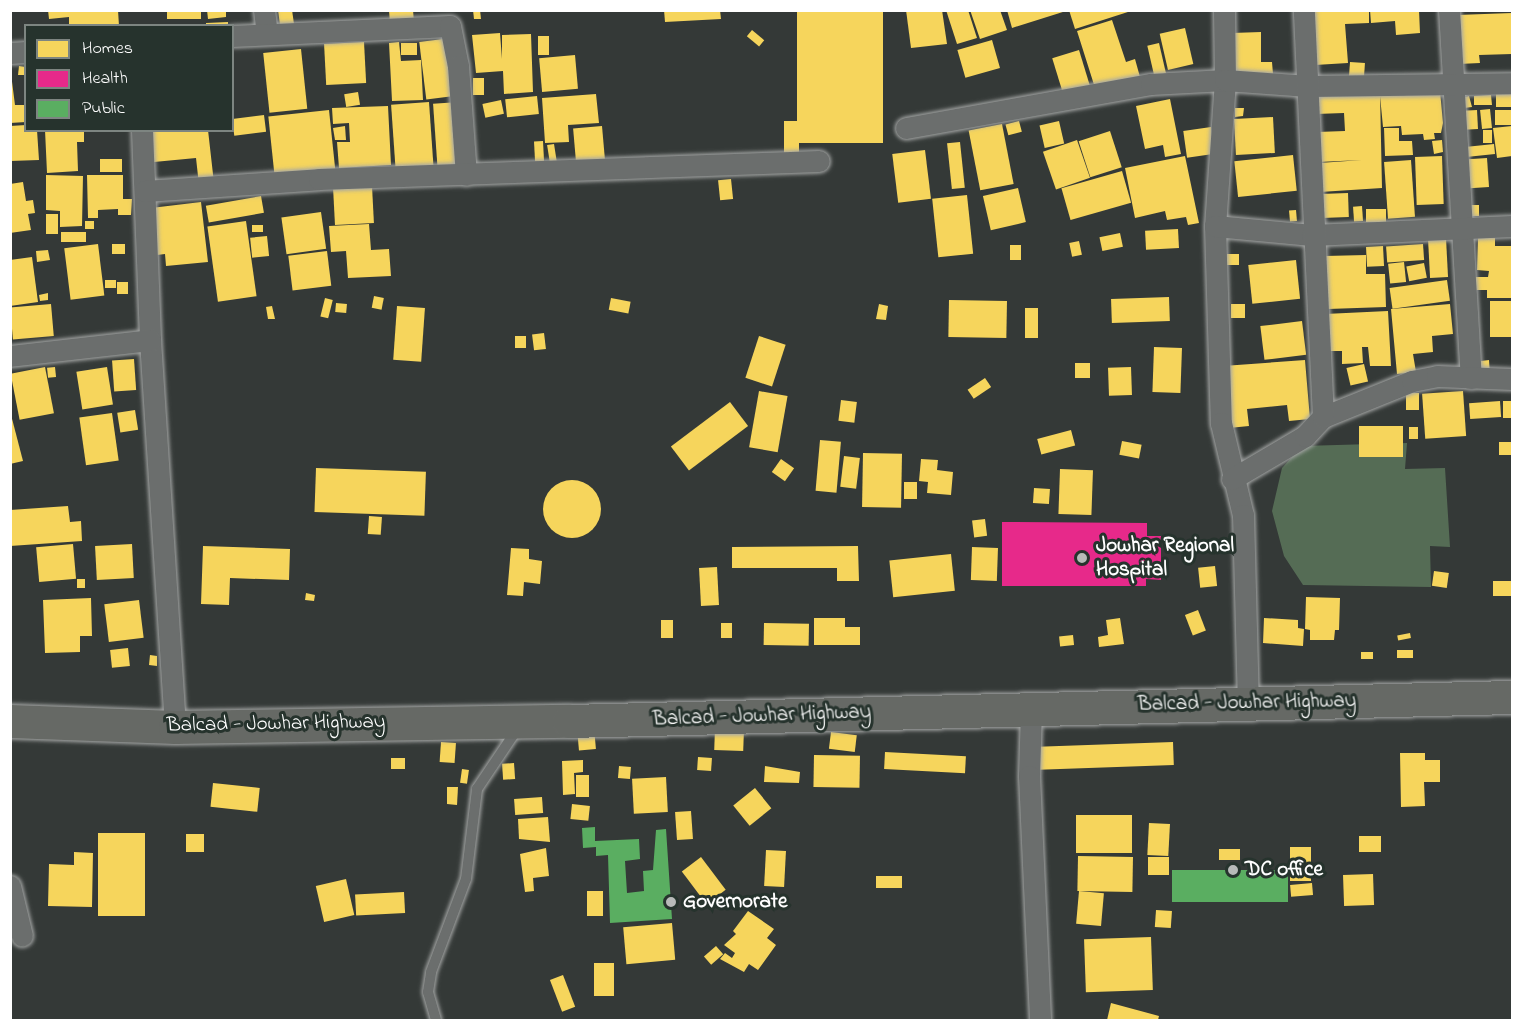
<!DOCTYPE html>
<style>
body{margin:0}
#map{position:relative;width:1523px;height:1031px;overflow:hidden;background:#343937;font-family:"Indie Flower",sans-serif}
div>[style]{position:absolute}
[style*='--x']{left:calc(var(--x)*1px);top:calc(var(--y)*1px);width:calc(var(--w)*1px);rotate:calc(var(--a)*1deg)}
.green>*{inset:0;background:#556c55}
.homes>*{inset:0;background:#f6d55c;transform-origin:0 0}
.round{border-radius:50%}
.health>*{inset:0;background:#e7298a}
.public>*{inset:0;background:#5aae61;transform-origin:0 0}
.roads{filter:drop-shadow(0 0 2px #a4a6a5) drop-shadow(0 0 2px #a4a6a5)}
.service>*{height:10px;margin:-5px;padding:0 5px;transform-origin:5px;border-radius:5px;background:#6b6e6d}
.minor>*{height:21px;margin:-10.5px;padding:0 10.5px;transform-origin:10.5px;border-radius:10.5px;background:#6b6e6d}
.primary>*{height:33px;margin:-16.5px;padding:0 16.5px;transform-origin:16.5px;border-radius:16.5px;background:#666965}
.dots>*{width:16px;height:16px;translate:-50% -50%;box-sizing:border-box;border:3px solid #26332d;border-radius:50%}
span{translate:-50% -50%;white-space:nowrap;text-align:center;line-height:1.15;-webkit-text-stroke:6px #26332d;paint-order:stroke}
.poi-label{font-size:21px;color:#fff;font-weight:700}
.left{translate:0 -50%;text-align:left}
.street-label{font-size:21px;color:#fff}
.frame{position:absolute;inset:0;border:12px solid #fff;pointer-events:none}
.legend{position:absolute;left:24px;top:24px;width:210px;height:108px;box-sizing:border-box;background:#26332d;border:2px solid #7d8581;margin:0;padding:8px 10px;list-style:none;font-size:18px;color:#fff}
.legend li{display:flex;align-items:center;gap:12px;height:30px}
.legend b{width:30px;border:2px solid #7d8581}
</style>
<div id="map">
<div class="green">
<div style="clip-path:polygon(1407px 443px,1405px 469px,1445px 468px,1450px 547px,1430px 546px,1431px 587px,1303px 585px,1284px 556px,1272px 511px,1282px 468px,1302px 446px)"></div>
</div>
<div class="homes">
<div style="clip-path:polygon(48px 10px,118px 10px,119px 26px,69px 26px,69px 17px,49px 19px)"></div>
<div style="left:167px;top:10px;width:34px;height:9px"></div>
<div style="clip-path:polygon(207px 10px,226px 10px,226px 17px,208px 19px)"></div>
<div style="clip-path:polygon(278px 10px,292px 10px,294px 24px,280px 25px)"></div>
<div style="clip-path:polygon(389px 10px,413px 10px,414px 22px,390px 24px)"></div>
<div style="clip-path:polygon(473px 10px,480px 10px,481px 19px,474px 19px)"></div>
<div style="clip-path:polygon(664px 10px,720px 10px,721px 19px,665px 22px)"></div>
<div style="left:797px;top:10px;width:86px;height:133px"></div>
<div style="clip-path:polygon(906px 10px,942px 10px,947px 44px,911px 48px)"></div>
<div style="clip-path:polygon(946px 10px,968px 10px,977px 38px,957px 44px)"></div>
<div style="clip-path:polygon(970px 10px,1000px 10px,1007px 30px,980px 39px)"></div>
<div style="clip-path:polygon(1007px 10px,1065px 10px,1066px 11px,1012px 28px)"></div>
<div style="clip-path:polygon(1069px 10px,1131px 10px,1131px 11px,1075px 29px)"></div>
<div style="clip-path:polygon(1312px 10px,1369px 10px,1369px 23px,1345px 24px,1348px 63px,1315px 65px)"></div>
<div style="clip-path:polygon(1370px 10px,1419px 10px,1420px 33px,1396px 35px,1395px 21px,1371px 23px)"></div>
<div style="clip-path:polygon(1512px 13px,1512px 54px,1479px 55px,1480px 63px,1459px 64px,1457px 15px)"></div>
<div style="clip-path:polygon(1112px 20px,1126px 62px,1135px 59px,1140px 77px,1096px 91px,1077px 31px)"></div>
<div style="clip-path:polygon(228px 22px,228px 26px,206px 26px,206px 23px)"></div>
<div style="left:1185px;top:28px;width:37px;height:26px;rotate:77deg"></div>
<div style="left:752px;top:30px;width:16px;height:8px;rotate:40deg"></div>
<div style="clip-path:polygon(1261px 32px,1261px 62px,1272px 62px,1273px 74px,1234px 75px,1232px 33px)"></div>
<div style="clip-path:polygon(500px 33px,502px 59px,502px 35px,531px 34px,533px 92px,504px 94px,503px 71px,476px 73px,472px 35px)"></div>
<div style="left:538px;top:36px;width:11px;height:19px"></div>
<div style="left:451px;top:38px;width:58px;height:32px;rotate:83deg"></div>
<div style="left:992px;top:40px;width:29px;height:36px;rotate:74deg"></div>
<div style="left:364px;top:42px;width:41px;height:40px;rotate:87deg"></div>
<div style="clip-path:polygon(399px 42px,401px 61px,421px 60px,423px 100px,392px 101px,389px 43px)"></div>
<div style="left:401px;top:43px;width:16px;height:12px"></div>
<div style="left:1159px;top:43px;width:31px;height:12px;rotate:77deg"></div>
<div style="left:301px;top:49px;width:60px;height:38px;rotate:84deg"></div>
<div style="left:1079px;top:50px;width:42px;height:28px;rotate:73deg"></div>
<div style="left:575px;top:55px;width:34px;height:36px;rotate:85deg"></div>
<div style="left:1350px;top:62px;width:15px;height:15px;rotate:4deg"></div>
<div style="clip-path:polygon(10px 66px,15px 105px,26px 105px,26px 122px,10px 123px)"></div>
<div style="clip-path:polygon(19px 66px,26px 67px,26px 75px,18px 75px)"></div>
<div style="left:473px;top:78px;width:11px;height:17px"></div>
<div style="clip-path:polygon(1440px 91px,1443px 123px,1441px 133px,1434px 133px,1435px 139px,1424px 140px,1423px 134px,1402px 135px,1401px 126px,1383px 127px,1380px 96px)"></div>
<div style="left:358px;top:92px;width:13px;height:14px;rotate:81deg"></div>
<div style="clip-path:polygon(1380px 92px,1382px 188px,1320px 192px,1319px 163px,1362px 160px,1318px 162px,1317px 132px,1345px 131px,1344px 113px,1316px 114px,1315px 95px)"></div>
<div style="clip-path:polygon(596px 94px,599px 123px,568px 125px,569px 142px,545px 143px,542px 98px)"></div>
<div style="left:1512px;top:94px;width:13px;height:16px;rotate:90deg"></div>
<div style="clip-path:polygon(1491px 95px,1492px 105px,1474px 105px,1474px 96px)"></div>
<div style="left:537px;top:96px;width:18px;height:32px;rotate:84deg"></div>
<div style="clip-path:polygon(1469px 96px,1472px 107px,1464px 108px,1461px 98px)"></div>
<div style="clip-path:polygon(1170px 99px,1181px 154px,1165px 157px,1163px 145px,1145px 149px,1136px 106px)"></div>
<div style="left:501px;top:100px;width:14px;height:19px;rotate:78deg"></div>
<div style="left:429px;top:102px;width:68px;height:38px;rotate:86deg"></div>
<div style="left:459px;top:102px;width:65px;height:26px;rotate:86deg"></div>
<div style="clip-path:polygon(388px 106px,391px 165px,339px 168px,337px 142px,350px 142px,349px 123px,333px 124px,332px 108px)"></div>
<div style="clip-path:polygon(1235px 108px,1244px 108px,1243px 116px,1235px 117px)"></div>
<div style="left:1490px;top:109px;width:19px;height:10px;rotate:84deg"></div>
<div style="left:329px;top:110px;width:61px;height:61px;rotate:84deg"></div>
<div style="left:1477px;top:110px;width:19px;height:14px;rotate:87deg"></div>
<div style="left:1512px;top:110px;width:15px;height:17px;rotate:90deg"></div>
<div style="left:264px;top:115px;width:17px;height:32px;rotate:83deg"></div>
<div style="left:1273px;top:117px;width:36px;height:39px;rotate:87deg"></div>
<div style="left:784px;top:121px;width:15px;height:35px"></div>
<div style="left:1019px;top:121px;width:11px;height:14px;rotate:75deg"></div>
<div style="left:1059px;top:121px;width:23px;height:20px;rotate:77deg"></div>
<div style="left:1002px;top:124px;width:61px;height:34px;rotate:79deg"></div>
<div style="clip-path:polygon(26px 125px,26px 130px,37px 130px,39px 160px,10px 161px,10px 126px)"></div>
<div style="clip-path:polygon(345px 126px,346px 140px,335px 140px,333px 128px)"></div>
<div style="left:602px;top:126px;width:36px;height:29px;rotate:85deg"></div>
<div style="clip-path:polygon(1512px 126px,1512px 156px,1497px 158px,1493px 128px)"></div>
<div style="left:1211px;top:127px;width:27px;height:28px;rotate:82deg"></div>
<div style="clip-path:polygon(1384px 128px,1399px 128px,1399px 141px,1412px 141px,1413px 155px,1385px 156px)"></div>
<div style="clip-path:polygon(45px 130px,84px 130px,84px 142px,77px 142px,78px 171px,47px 173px)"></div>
<div style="clip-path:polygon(150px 130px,208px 130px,214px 183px,199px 185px,196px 158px,154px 162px)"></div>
<div style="left:1483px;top:130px;width:9px;height:13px"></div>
<div style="left:1110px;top:131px;width:38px;height:33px;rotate:72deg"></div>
<div style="left:1077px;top:140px;width:40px;height:36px;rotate:71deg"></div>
<div style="clip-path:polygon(1442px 140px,1443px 152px,1434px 154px,1432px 141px)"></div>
<div style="left:543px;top:141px;width:20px;height:9px;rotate:87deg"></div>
<div style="left:960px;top:142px;width:46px;height:13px;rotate:84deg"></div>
<div style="left:554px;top:144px;width:19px;height:7px;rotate:81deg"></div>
<div style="left:1494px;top:144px;width:10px;height:29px;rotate:84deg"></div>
<div style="left:925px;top:150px;width:49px;height:33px;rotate:83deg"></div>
<div style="left:1293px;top:155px;width:36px;height:59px;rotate:84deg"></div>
<div style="clip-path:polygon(1185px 156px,1199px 223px,1188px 225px,1186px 217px,1167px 220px,1165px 211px,1135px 218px,1125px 168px)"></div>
<div style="left:1442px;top:156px;width:48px;height:27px;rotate:88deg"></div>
<div style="left:1487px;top:158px;width:29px;height:23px;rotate:86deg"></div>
<div style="left:100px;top:159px;width:22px;height:13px"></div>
<div style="left:1411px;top:160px;width:57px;height:27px;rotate:86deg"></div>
<div style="left:1122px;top:171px;width:33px;height:63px;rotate:74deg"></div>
<div style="clip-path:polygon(46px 175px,83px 176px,82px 226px,60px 227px,60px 211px,46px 210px)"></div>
<div style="clip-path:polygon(87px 175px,123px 175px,123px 199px,132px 199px,131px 215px,118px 215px,118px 209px,98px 210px,98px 218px,88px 218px)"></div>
<div style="left:731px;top:179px;width:20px;height:13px;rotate:84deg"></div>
<div style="clip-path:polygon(23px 182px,26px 201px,33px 200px,35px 213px,28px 214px,31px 230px,10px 233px,10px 184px)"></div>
<div style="left:372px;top:186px;width:37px;height:39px;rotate:87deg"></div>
<div style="left:1018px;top:188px;width:35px;height:36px;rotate:77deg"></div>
<div style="left:1348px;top:193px;width:24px;height:27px;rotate:88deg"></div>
<div style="left:967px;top:195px;width:59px;height:35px;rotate:84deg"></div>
<div style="left:261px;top:196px;width:17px;height:56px;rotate:80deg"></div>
<div style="clip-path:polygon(201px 202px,208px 262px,166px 266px,165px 254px,157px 255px,151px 208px)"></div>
<div style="left:1469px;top:205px;width:10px;height:11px"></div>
<div style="left:1362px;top:206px;width:15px;height:9px;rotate:86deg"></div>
<div style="left:1366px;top:209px;width:20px;height:13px"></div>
<div style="left:1296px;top:210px;width:11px;height:7px;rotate:85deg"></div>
<div style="left:321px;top:212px;width:37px;height:40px;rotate:82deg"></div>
<div style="left:46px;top:214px;width:12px;height:20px"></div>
<div style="left:85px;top:221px;width:9px;height:8px"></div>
<div style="left:246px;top:221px;width:76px;height:39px;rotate:82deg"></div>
<div style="clip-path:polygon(369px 224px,371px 250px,389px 249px,391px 276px,348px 278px,346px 251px,331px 252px,329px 226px)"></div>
<div style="left:252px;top:225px;width:11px;height:7px"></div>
<div style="left:1178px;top:229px;width:19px;height:33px;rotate:87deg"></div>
<div style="left:61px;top:232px;width:25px;height:10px"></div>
<div style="left:1120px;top:233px;width:14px;height:21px;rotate:78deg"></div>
<div style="left:267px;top:236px;width:20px;height:17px;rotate:84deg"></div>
<div style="left:1446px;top:238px;width:39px;height:18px;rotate:87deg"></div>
<div style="clip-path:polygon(1478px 238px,1495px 238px,1495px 246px,1512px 246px,1512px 298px,1487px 298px,1487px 290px,1472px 290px,1472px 277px,1488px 277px,1489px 271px,1477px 270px)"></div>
<div style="left:1079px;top:241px;width:14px;height:10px;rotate:78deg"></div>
<div style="left:98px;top:244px;width:52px;height:34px;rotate:83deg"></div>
<div style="left:112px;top:244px;width:13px;height:10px"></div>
<div style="left:1423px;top:244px;width:16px;height:37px;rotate:86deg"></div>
<div style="left:1021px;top:245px;width:15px;height:11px;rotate:90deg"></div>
<div style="left:1383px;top:246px;width:20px;height:17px;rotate:87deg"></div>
<div style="clip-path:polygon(48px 250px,50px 260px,37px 262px,36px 251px)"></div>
<div style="left:327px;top:251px;width:35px;height:39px;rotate:83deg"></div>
<div style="left:1227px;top:254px;width:12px;height:11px"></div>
<div style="clip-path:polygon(1366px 255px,1366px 274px,1385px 274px,1386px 307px,1328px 309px,1325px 256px)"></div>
<div style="clip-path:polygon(32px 257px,38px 302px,10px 306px,10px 260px)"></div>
<div style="left:1296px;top:260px;width:39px;height:48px;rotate:84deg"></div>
<div style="left:1404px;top:262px;width:20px;height:16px;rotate:84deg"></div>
<div style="left:1424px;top:263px;width:15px;height:18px;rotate:79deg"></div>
<div style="left:105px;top:280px;width:11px;height:8px"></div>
<div style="left:1447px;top:280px;width:21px;height:58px;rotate:82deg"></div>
<div style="left:117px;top:282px;width:11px;height:12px"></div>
<div style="clip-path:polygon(48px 293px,48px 300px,40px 301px,39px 295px)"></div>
<div style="left:374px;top:296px;width:10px;height:12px;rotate:11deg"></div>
<div style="left:1169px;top:297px;width:24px;height:58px;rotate:88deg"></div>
<div style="left:325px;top:298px;width:8px;height:19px;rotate:14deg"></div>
<div style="left:611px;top:298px;width:20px;height:12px;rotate:11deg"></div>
<div style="left:949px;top:300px;width:58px;height:37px;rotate:1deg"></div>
<div style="left:1490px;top:301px;width:22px;height:36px"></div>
<div style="left:336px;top:303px;width:11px;height:9px;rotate:5deg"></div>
<div style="left:51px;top:304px;width:32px;height:41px;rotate:85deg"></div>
<div style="clip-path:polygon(879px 304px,888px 306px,886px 320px,876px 319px)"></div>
<div style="left:1231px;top:304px;width:14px;height:14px"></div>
<div style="clip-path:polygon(1450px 304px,1453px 334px,1432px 336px,1433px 352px,1413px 354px,1416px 372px,1397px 374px,1391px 309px)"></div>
<div style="clip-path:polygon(272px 306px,275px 319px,268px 319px,266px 307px)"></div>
<div style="left:397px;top:306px;width:28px;height:54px;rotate:4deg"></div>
<div style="left:1025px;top:308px;width:13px;height:30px"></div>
<div style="clip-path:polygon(1388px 311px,1391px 366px,1370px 366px,1368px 347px,1362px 347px,1363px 363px,1342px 364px,1342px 351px,1327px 351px,1325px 314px)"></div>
<div style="left:1302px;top:321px;width:34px;height:42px;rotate:83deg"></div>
<div style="left:544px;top:333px;width:16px;height:12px;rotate:83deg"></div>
<div style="left:526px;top:336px;width:12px;height:11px;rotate:90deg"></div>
<div style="left:759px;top:336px;width:28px;height:44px;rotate:18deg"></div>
<div style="left:1154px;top:347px;width:28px;height:45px;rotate:2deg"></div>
<div style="left:134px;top:359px;width:31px;height:22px;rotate:86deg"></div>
<div style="clip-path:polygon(1305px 360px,1310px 419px,1289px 421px,1287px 405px,1247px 409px,1249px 426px,1229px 428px,1223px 366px)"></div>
<div style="clip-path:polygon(1489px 360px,1490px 375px,1481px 375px,1481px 361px)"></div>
<div style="left:1075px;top:363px;width:15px;height:15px"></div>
<div style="left:1364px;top:364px;width:18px;height:18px;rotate:77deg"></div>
<div style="left:45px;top:367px;width:47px;height:35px;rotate:79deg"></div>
<div style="left:55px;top:367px;width:10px;height:8px;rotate:84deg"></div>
<div style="left:107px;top:367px;width:38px;height:31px;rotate:81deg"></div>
<div style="left:1131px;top:367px;width:28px;height:23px;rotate:88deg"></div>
<div style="left:985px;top:378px;width:11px;height:21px;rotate:56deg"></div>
<div style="left:759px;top:391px;width:29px;height:57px;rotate:10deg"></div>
<div style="left:1463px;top:391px;width:45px;height:41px;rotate:86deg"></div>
<div style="left:1406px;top:393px;width:13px;height:17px"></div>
<div style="left:841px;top:400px;width:16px;height:21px;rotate:7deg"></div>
<div style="left:1500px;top:401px;width:16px;height:31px;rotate:86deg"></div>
<div style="left:1503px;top:401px;width:9px;height:17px"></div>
<div style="left:730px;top:402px;width:30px;height:74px;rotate:53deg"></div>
<div style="left:135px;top:410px;width:20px;height:18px;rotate:81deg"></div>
<div style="clip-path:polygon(10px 411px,23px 461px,10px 464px)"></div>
<div style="left:112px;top:413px;width:48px;height:33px;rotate:82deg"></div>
<div style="left:1359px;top:426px;width:44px;height:31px"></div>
<div style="left:1409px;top:427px;width:9px;height:12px"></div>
<div style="left:1071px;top:430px;width:16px;height:35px;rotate:75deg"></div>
<div style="left:820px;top:440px;width:21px;height:51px;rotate:5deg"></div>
<div style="left:1122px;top:441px;width:20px;height:14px;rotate:11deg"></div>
<div style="left:1499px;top:442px;width:13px;height:13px"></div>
<div style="left:863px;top:453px;width:39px;height:54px;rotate:1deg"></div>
<div style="left:844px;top:456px;width:16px;height:31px;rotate:7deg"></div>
<div style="left:781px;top:459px;width:16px;height:16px;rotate:35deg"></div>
<div style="clip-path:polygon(921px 459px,938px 460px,937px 470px,953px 472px,951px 495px,927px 493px,928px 482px,919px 481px)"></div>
<div style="left:316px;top:468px;width:110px;height:44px;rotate:2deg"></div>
<div style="left:1060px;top:469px;width:33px;height:45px;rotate:2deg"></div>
<div class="round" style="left:543px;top:480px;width:58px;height:58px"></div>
<div style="left:904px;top:482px;width:13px;height:17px"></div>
<div style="left:1034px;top:488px;width:16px;height:15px;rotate:4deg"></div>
<div style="clip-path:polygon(68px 506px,70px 522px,81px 521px,82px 541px,10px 546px,10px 510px)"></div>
<div style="left:369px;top:516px;width:13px;height:18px;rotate:4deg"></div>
<div style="left:985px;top:519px;width:17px;height:13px;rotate:83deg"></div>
<div style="left:73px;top:544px;width:35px;height:37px;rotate:85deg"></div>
<div style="left:132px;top:544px;width:34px;height:37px;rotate:87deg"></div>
<div style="clip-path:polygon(203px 546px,290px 549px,289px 580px,230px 578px,229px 605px,201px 604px)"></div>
<div style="clip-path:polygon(858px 546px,859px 581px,837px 581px,837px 568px,732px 568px,732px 547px)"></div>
<div style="left:972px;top:547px;width:26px;height:33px;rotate:2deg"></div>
<div style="clip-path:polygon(511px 548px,529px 549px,529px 559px,542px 561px,540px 584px,524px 582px,523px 596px,507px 595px)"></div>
<div style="left:951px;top:554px;width:37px;height:62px;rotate:84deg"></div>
<div style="left:1215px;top:566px;width:20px;height:17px;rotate:84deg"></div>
<div style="left:717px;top:567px;width:38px;height:18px;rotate:87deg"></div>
<div style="left:1434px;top:571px;width:15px;height:15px;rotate:8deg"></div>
<div style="left:77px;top:579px;width:8px;height:9px"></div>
<div style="left:1493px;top:581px;width:19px;height:15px"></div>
<div style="clip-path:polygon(306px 593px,315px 595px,314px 601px,305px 600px)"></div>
<div style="clip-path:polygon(1306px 597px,1340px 598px,1339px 630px,1335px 630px,1334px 640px,1310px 640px,1310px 630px,1305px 629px)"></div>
<div style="clip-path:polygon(91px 598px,92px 636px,80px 636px,80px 652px,45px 653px,43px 600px)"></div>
<div style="left:139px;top:600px;width:38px;height:35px;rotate:83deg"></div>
<div style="left:1198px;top:610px;width:22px;height:14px;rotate:69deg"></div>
<div style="clip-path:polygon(814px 618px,845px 618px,845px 627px,860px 627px,860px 645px,814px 645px)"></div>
<div style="clip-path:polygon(1120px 618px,1124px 644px,1099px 647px,1098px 637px,1108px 635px,1106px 620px)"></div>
<div style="clip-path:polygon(1264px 618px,1298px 620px,1298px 628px,1304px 629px,1303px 646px,1263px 643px)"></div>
<div style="left:661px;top:620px;width:12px;height:18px"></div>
<div style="left:721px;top:623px;width:11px;height:15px"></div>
<div style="left:764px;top:623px;width:45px;height:22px;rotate:1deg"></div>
<div style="left:1410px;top:633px;width:5px;height:13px;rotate:79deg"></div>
<div style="left:1073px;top:635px;width:10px;height:14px;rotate:84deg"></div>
<div style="left:128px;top:648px;width:18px;height:18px;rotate:84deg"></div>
<div style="left:1397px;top:650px;width:16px;height:8px"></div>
<div style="left:1361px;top:652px;width:12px;height:7px"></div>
<div style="clip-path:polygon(150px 655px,157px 656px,157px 666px,149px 665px)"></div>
<div style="left:594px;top:727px;width:22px;height:17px;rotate:85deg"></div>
<div style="left:715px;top:728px;width:29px;height:22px;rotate:2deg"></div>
<div style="left:831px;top:732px;width:26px;height:17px;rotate:7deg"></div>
<div style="left:441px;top:742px;width:15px;height:20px;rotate:4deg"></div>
<div style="left:1173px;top:742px;width:23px;height:135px;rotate:88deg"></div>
<div style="left:885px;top:752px;width:81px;height:17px;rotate:3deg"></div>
<div style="clip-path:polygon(1400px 753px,1425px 753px,1425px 760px,1440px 760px,1440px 782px,1424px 782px,1425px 806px,1401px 807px)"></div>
<div style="left:814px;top:755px;width:46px;height:32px;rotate:1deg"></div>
<div style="left:698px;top:757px;width:14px;height:13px;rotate:4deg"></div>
<div style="left:391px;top:758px;width:14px;height:11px"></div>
<div style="clip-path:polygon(583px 760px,583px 772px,574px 773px,575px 794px,563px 795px,562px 761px)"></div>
<div style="left:514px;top:763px;width:16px;height:12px;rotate:86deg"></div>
<div style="left:619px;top:766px;width:12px;height:12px;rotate:5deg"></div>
<div style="clip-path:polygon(765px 766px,800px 772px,799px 783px,764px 782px)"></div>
<div style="left:462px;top:769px;width:7px;height:14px;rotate:8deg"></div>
<div style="left:576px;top:775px;width:13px;height:22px"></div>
<div style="left:666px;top:777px;width:35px;height:34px;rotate:87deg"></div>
<div style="left:213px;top:783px;width:47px;height:24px;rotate:6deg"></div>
<div style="clip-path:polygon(447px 787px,458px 787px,457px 805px,447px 804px)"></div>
<div style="left:755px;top:788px;width:26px;height:28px;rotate:51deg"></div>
<div style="left:542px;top:797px;width:16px;height:28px;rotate:86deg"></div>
<div style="left:572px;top:804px;width:18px;height:15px;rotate:6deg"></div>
<div style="left:691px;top:811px;width:28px;height:16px;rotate:86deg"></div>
<div style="left:1076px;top:815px;width:56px;height:38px"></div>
<div style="clip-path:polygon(548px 817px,550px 842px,519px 839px,518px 819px)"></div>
<div style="left:1149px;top:823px;width:21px;height:32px;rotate:3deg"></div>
<div style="left:98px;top:833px;width:47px;height:83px"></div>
<div style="left:186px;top:834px;width:18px;height:18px"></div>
<div style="left:1359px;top:836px;width:22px;height:16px"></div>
<div style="left:1290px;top:847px;width:21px;height:34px"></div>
<div style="clip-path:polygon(546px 848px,549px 876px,533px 878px,534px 891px,525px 892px,520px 854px)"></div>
<div style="left:1240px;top:849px;width:11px;height:21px;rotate:90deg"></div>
<div style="left:766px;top:850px;width:20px;height:36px;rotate:3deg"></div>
<div style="clip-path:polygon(74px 852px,93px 853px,92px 907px,48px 906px,49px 864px,74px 865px)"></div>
<div style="left:1078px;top:856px;width:55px;height:35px;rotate:1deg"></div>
<div style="left:701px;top:857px;width:41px;height:24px;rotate:53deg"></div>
<div style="left:1148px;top:857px;width:21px;height:18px"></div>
<div style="left:1373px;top:874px;width:31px;height:30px;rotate:88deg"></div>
<div style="left:876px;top:876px;width:26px;height:12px"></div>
<div style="left:346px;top:879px;width:37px;height:31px;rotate:77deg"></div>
<div style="left:1312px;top:883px;width:12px;height:22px;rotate:85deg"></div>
<div style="left:587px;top:891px;width:16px;height:25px"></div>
<div style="left:1079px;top:891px;width:25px;height:33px;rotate:5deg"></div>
<div style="left:404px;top:892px;width:21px;height:49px;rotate:87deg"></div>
<div style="left:1156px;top:910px;width:16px;height:17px;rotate:4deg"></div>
<div style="clip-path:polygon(748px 911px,774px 929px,767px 938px,776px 945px,758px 970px,749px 964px,744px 972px,720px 959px,725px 953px,732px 958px,735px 953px,724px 945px,736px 934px,733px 931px)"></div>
<div style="left:672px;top:923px;width:37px;height:49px;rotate:85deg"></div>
<div style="left:1151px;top:937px;width:53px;height:67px;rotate:88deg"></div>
<div style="left:716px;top:946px;width:11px;height:16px;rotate:49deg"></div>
<div style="left:594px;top:963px;width:20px;height:33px"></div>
<div style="left:563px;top:975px;width:34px;height:14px;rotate:69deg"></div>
<div style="clip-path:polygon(1111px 1003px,1159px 1016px,1158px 1020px,1107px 1020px)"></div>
</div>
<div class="health">
<div style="clip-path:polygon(1002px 522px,1147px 523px,1147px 536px,1161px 536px,1161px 580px,1146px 579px,1146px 586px,1002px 586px)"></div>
</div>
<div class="public">
<div style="clip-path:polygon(595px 827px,595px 841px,639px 839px,640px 859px,625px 861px,627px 893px,644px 891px,643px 871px,653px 870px,656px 830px,666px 829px,672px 919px,610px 923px,608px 855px,596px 856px,596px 847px,583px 848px,582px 828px)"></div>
<div style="left:1172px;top:870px;width:116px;height:32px"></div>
</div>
<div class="roads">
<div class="service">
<div style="--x:436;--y:1020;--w:29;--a:-106"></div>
<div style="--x:428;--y:992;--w:20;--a:-81"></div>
<div style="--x:431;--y:972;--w:99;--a:-69.4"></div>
<div style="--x:466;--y:879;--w:91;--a:-83"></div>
<div style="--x:477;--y:789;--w:73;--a:-56.1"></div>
</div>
<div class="minor">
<div style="--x:264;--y:10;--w:23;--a:83"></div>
<div style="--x:1224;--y:10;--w:70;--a:89.2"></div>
<div style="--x:1225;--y:80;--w:146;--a:93.9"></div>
<div style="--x:1215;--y:226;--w:197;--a:88.3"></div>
<div style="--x:1221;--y:423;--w:95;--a:76.6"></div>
<div style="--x:1243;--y:515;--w:188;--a:88.5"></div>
<div style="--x:1449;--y:10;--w:369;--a:86.6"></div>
<div style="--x:232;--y:36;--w:218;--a:-2.6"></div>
<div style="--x:450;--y:26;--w:41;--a:78.7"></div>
<div style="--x:458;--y:66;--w:109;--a:85.8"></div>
<div style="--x:10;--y:53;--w:16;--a:-4"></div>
<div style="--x:906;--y:128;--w:249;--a:-10.2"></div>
<div style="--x:1151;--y:84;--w:74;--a:-3.1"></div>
<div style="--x:1225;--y:80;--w:83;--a:4.1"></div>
<div style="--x:1308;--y:86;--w:204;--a:-0.8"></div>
<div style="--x:142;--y:130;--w:210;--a:87.8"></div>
<div style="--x:150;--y:340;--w:388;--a:86.3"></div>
<div style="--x:145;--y:191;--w:174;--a:-3.9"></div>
<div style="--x:319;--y:179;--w:500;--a:-2.06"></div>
<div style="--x:1215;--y:226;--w:97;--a:5.3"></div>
<div style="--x:1312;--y:235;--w:200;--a:-2.6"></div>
<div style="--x:10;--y:356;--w:141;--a:-6.5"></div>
<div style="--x:1323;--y:417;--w:96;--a:-22"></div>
<div style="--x:1412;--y:381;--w:25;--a:-11"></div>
<div style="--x:1437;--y:376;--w:75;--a:2.3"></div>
<div style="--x:1232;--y:479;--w:85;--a:-30.5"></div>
<div style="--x:1305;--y:436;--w:26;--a:-47"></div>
<div style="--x:1323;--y:417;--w:407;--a:-92.7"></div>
<div style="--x:1031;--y:709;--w:67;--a:91.7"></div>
<div style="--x:1029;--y:776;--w:244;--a:87.4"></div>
<div style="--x:10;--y:886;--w:51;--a:76.5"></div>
</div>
<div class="primary">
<div style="--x:10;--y:721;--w:165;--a:2.1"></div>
<div style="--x:175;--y:727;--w:394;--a:-0.9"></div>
<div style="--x:569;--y:721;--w:943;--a:-1.46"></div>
</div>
</div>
<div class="dots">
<div style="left:1082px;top:558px;background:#b8bab9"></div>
<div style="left:1233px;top:870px;background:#b8bab9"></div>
<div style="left:671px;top:902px;background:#b8bab9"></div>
</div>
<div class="poi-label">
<span class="left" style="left:1096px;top:558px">Jowhar Regional<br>Hospital</span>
<span class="left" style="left:1245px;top:870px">DC office</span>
<span class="left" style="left:683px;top:902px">Governorate</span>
</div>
<div class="street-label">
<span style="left:1247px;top:703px;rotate:-1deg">Balcad - Jowhar Highway</span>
<span style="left:762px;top:716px;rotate:-2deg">Balcad - Jowhar Highway</span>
<span style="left:276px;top:724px;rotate:-1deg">Balcad - Jowhar Highway</span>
</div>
<div class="frame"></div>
<ul class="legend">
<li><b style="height:16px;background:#f6d55c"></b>Homes</li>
<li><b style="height:16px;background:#e7298a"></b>Health</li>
<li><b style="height:16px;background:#5aae61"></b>Public</li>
</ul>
</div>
